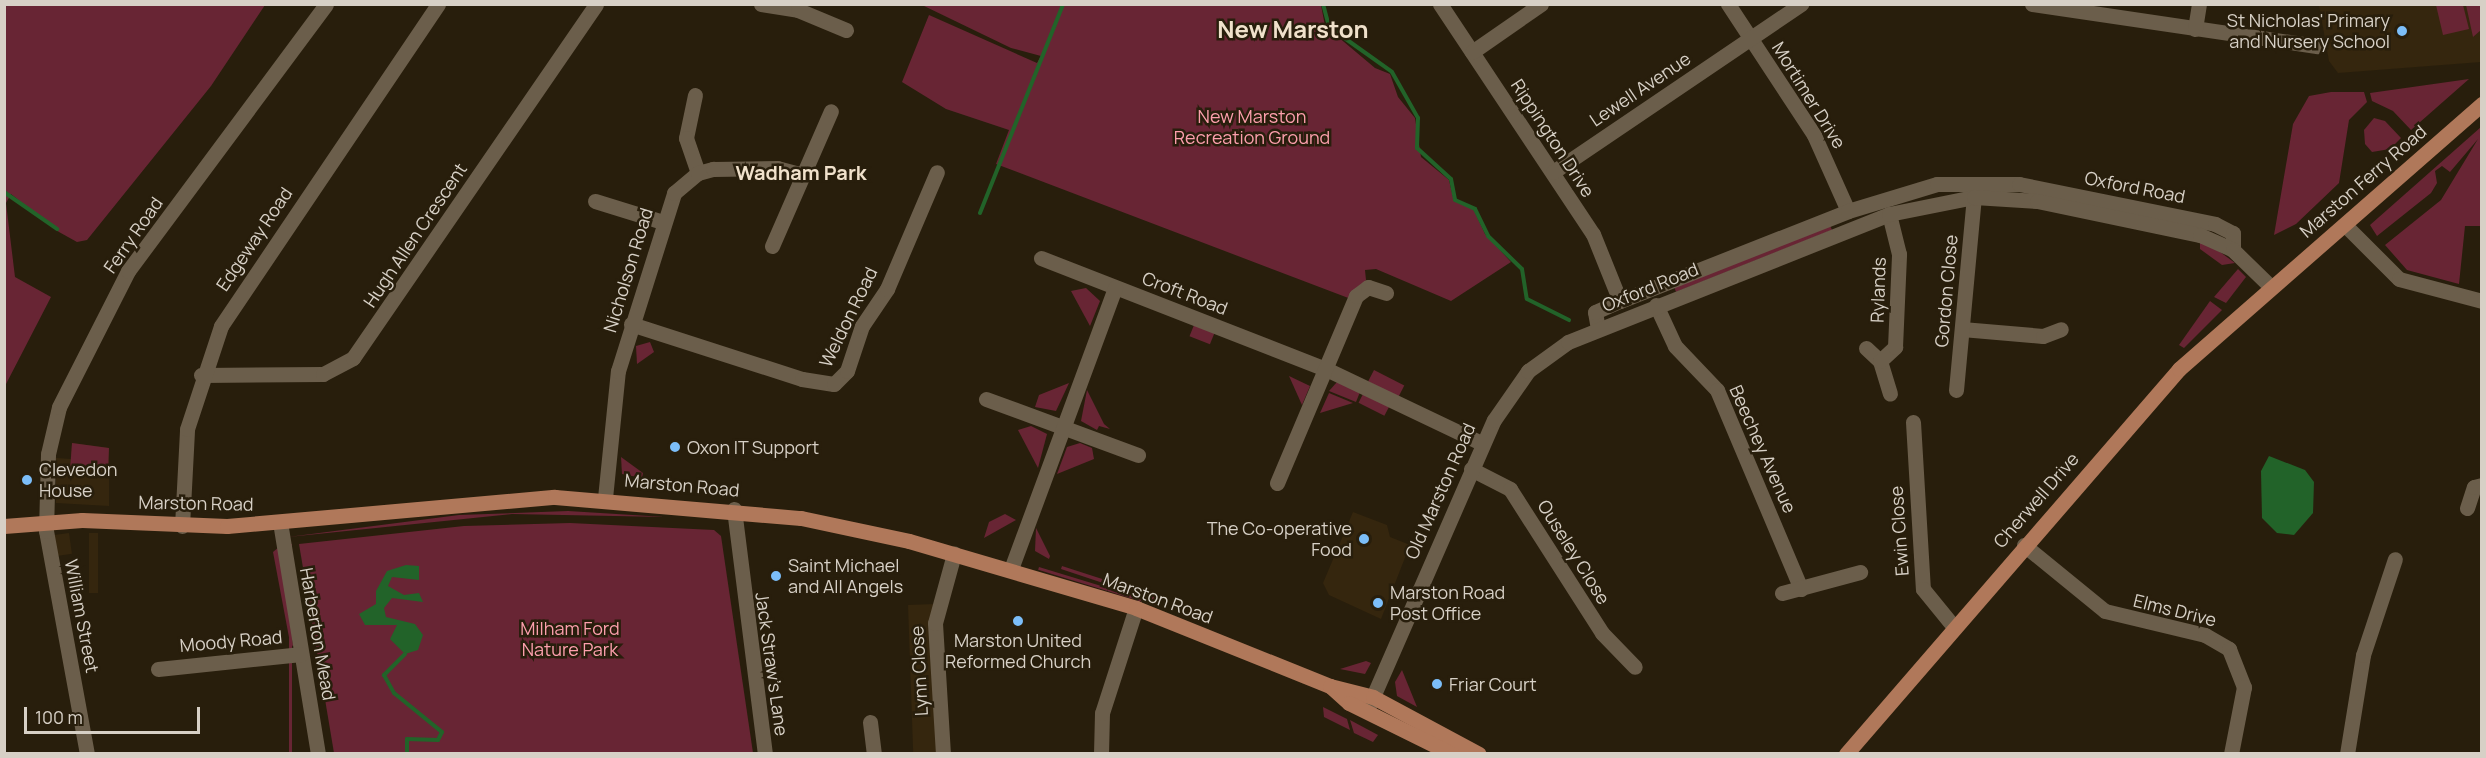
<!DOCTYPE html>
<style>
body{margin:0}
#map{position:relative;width:2486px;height:758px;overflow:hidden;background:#281e0c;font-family:Manrope,sans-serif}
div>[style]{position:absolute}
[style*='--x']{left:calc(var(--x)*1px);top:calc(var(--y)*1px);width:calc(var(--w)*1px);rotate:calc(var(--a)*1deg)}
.built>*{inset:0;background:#35260e;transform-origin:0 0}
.green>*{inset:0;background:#682534;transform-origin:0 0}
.water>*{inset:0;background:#226329}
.stream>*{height:4px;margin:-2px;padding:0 2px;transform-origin:2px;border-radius:2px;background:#226329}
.minor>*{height:15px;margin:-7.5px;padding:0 7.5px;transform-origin:7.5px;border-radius:7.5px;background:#6b5e4b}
.major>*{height:15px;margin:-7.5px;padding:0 7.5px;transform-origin:7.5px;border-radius:7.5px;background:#b0785a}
.dots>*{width:16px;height:16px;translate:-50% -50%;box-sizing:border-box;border:3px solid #281e0c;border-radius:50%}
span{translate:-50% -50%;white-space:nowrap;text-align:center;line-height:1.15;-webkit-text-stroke:5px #281e0c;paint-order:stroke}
.poi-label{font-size:18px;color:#d7d0c6}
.right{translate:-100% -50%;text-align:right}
.left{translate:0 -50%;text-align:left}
.street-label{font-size:18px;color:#d7d0c6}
.park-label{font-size:18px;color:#fd9fad}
.neighbourhood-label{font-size:20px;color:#f0e1cb;font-weight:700}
.district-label{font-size:24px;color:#f0e1cb;font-weight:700}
.frame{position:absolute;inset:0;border:6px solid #d7d0c6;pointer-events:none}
.scale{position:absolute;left:24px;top:707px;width:176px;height:27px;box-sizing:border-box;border:3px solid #d7d0c6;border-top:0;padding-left:8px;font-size:18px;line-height:21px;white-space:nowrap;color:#d7d0c6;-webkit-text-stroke:4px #281e0c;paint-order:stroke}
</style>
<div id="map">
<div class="built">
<div style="clip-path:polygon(2319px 5px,2481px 5px,2481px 62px,2338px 73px,2329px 61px)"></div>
<div style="clip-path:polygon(72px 443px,109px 448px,109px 506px,56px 503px,56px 458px,71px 459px)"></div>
<div style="clip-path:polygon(1353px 512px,1387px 525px,1390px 537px,1410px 545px,1381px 619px,1329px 595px,1323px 583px)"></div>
<div style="left:69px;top:533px;width:21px;height:15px;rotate:82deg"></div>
<div style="left:89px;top:533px;width:9px;height:60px"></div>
<div style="left:934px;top:604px;width:149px;height:26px;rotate:88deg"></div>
</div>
<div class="green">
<div style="clip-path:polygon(5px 4px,265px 5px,211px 86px,87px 240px,77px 242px,59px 232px,11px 194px,6px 203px,15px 277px,51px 297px,5px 386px)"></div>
<div style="clip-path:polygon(922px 5px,1321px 5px,1325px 26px,1375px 68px,1390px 74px,1398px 97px,1415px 118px,1421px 157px,1449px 180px,1454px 201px,1473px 208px,1485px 234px,1511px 262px,1451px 301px,1376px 269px,1365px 270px,1366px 280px,1351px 299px,996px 164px,1009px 130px,946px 109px,902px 82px,929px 15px,1037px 63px,1041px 56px,1011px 48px)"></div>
<div style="clip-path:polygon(2436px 5px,2463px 5px,2469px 29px,2443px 35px)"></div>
<div style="clip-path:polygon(2466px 5px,2481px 5px,2481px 30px,2473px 37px)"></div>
<div style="clip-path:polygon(2469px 79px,2411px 130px,2393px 111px,2372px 101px,2370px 93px)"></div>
<div style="clip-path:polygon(2331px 92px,2364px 92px,2367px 102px,2349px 120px,2339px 183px,2296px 224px,2274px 235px,2293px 124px,2309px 96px)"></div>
<div style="clip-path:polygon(2374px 118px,2385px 121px,2401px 138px,2390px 149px,2372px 152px,2365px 144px,2364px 130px)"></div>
<div style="clip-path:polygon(2481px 127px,2481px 226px,2465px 226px,2459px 284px,2407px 270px,2385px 245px,2441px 200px,2478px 139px,2450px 172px,2442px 166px,2435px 171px,2437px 183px,2431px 193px,2377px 236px,2370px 225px)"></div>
<div style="clip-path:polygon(1829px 223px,1832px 230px,1676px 292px,1674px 286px)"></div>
<div style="clip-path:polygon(2200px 241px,2212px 246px,2235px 263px,2222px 265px,2200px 249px)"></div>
<div style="clip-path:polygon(2238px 269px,2246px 277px,2226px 303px,2214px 297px)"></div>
<div style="clip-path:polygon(1086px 288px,1100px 301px,1090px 326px,1071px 291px)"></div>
<div style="clip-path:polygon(2210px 301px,2222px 310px,2184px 348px,2179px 345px)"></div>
<div style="left:1194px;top:325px;width:22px;height:12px;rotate:22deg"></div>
<div style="clip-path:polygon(650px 342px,654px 352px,637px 364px,636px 346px)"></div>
<div style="left:1374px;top:370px;width:34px;height:13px;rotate:27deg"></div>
<div style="clip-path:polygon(1289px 376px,1310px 386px,1302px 405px)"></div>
<div style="clip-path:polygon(1337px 382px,1360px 392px,1356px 402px,1329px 391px)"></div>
<div style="clip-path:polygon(1069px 383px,1056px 411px,1035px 407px,1039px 395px)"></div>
<div style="clip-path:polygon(1087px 390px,1104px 424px,1110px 429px,1099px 426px,1097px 430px,1081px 421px)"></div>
<div style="left:1364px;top:392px;width:29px;height:12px;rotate:27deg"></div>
<div style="clip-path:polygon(1329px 393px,1353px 403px,1320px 413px)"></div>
<div style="clip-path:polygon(1031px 426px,1047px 434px,1038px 468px,1018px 430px)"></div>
<div style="clip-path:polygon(72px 443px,109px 448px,108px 470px,70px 470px)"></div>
<div style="clip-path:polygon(1080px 443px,1092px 448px,1094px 459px,1057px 474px,1067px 447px)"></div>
<div style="clip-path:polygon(621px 457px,643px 473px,642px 478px,622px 474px)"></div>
<div style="clip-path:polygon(568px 511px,665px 517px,512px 514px,288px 537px,459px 515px)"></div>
<div style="clip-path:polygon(1005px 514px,1016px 520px,984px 538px,989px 522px)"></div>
<div style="clip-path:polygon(570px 523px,714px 530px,721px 536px,753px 753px,334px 753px,299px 544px,464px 526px)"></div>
<div style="clip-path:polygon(1036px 528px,1050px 556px,1049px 559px,1035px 551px)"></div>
<div style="left:289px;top:544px;width:3px;height:212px"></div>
<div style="clip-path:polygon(279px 547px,293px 645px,291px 648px,273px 552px)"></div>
<div style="clip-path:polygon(1062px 566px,1161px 598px,1160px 602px,1061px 569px)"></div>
<div style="left:1039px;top:567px;width:126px;height:3px;rotate:17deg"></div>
<div style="clip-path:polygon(1366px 661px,1371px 663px,1365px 674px,1340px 669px)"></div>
<div style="clip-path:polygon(1402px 670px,1417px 707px,1397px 696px,1395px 682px)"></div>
<div style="clip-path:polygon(1323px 707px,1347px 719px,1350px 730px,1324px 717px)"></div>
<div style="clip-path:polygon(1350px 720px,1378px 735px,1373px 742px,1354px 733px)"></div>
</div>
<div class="water">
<div style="clip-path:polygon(2269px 456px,2305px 470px,2314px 482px,2313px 513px,2294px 535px,2277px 533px,2262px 518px,2261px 471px)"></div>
<div style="clip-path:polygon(406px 565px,419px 566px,419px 580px,392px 577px,388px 586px,404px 595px,419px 593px,423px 602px,392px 598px,384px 608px,386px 617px,415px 624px,423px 635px,418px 650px,405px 654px,390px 639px,397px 625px,365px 625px,359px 614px,376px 604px,376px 591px,387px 571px)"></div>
</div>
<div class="stream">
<div style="--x:1323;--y:4;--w:24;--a:75"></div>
<div style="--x:1329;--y:27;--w:77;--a:35.5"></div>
<div style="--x:1392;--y:72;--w:53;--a:60.5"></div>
<div style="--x:1418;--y:118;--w:30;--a:92"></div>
<div style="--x:1417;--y:148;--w:46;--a:42.4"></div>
<div style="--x:1451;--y:179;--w:21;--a:79"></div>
<div style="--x:1455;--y:200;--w:22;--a:24"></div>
<div style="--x:1475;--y:209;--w:30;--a:64"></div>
<div style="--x:1488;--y:236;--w:47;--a:44.1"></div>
<div style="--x:1522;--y:269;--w:30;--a:81"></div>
<div style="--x:1527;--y:299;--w:47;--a:26.6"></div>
<div style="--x:4;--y:192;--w:65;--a:34.9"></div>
<div style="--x:980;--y:213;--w:225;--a:-68.3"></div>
<div style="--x:405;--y:654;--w:30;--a:135"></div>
<div style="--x:384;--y:675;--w:21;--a:61"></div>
<div style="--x:394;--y:693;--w:62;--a:39.1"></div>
<div style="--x:442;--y:732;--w:9;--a:117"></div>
<div style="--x:438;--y:740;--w:31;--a:-178"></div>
<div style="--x:407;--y:739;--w:15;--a:90"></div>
</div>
<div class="minor">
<div style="--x:761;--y:4;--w:37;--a:9"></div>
<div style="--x:798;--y:10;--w:52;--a:22.6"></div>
<div style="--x:1440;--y:4;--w:276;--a:56.4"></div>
<div style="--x:1593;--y:234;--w:72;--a:68.1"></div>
<div style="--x:1728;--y:4;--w:157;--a:56.7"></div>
<div style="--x:1814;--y:135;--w:83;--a:65.9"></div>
<div style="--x:2032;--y:4;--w:289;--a:8.4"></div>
<div style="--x:2195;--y:29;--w:25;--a:-81"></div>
<div style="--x:1472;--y:52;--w:84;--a:-34.8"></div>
<div style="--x:695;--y:95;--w:44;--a:101.8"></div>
<div style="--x:686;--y:138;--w:37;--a:71"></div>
<div style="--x:1553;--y:172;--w:300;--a:-34.1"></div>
<div style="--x:595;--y:201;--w:71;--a:17.2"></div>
<div style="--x:2345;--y:225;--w:76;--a:45"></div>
<div style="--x:2399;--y:279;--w:86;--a:14.8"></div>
<div style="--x:772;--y:246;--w:147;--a:-66.4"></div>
<div style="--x:1041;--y:258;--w:306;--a:21.3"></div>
<div style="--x:1326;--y:369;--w:172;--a:25.5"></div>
<div style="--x:1656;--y:305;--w:45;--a:65.1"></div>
<div style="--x:1675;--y:346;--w:61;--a:46.3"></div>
<div style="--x:1717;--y:390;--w:216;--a:67.1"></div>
<div style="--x:631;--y:324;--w:180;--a:17.8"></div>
<div style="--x:802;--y:379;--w:32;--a:9"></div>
<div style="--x:834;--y:384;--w:18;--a:-45"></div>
<div style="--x:847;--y:371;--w:47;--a:-71.6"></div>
<div style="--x:862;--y:326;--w:45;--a:-56"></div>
<div style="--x:887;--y:289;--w:127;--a:-66.9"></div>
<div style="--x:1598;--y:329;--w:17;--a:-100"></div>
<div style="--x:1595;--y:312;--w:27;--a:-24"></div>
<div style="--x:1620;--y:301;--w:245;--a:-21.5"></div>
<div style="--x:1848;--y:211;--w:93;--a:-16.9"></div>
<div style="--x:1937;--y:184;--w:82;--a:0"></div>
<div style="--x:2019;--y:184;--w:200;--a:11.5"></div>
<div style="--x:2215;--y:224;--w:20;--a:27"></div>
<div style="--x:2233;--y:233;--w:17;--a:90"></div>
<div style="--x:1962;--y:329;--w:81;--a:4.9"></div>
<div style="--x:2043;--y:336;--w:19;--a:-21"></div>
<div style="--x:1866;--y:348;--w:19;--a:43"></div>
<div style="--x:1880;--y:361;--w:34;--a:73"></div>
<div style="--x:1880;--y:361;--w:21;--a:-43"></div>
<div style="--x:1895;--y:347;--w:93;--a:-87.5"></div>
<div style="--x:1899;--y:254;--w:41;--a:-104"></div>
<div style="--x:201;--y:375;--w:122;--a:-0.5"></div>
<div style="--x:323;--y:374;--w:34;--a:-28"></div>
<div style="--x:353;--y:358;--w:429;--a:-55.5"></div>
<div style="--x:1956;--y:390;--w:194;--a:-84.7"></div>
<div style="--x:986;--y:399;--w:162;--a:20.2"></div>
<div style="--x:1913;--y:422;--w:167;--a:86.6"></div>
<div style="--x:1923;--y:589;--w:49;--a:50.8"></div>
<div style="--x:1471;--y:469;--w:44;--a:27.1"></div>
<div style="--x:1510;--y:489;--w:171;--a:57.4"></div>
<div style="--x:1602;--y:633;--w:47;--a:45.9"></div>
<div style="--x:1277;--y:483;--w:203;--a:-67.1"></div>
<div style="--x:1356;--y:296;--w:15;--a:-37"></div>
<div style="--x:1368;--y:287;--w:19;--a:18"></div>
<div style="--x:605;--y:498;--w:128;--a:-84.2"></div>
<div style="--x:618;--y:371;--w:187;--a:-72.5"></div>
<div style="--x:674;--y:193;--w:31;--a:-40"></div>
<div style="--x:698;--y:173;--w:16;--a:-15"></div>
<div style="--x:713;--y:169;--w:64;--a:-0.9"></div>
<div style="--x:777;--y:168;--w:28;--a:15"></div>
<div style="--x:2467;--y:508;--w:22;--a:-72"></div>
<div style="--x:2474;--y:487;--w:8;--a:-14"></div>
<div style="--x:734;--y:509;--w:247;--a:82.8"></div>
<div style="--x:280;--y:522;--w:235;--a:80.7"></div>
<div style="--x:182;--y:526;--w:97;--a:-87"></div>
<div style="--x:187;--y:429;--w:108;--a:-71.7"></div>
<div style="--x:221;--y:326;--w:388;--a:-56"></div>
<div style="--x:2024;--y:545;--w:104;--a:39.2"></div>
<div style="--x:2105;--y:611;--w:103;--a:13.5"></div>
<div style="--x:2205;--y:635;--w:28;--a:30"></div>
<div style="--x:2229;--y:649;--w:41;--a:68.5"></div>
<div style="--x:2244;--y:687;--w:68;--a:101"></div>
<div style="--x:1011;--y:569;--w:300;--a:-69.7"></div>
<div style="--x:1782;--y:593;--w:81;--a:-15.1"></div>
<div style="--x:158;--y:669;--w:144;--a:-6"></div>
<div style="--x:1368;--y:708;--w:314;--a:-66.4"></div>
<div style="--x:1494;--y:420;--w:60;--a:-55.2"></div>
<div style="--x:1528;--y:371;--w:49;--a:-35.9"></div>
<div style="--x:1568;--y:342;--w:346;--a:-21.7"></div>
<div style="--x:1889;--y:214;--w:87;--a:-11.3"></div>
<div style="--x:1974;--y:197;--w:63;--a:3.6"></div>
<div style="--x:2037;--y:201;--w:167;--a:11.8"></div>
<div style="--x:2200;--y:235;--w:36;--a:24"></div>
<div style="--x:2233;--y:250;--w:50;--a:44.2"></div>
<div style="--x:870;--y:722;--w:32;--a:83"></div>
<div style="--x:87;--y:754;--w:227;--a:-100.4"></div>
<div style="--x:46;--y:531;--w:77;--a:-88.5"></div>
<div style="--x:48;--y:454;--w:48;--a:-76.8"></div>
<div style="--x:59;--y:407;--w:153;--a:-63.1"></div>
<div style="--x:128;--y:271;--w:332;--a:-53.4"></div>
<div style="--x:943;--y:754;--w:131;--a:-93.5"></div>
<div style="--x:935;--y:623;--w:72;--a:-74.6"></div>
<div style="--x:1101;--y:754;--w:41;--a:-88.6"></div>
<div style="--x:1102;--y:713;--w:110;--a:-72.1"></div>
<div style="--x:2347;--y:754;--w:100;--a:-80.8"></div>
<div style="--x:2363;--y:655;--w:101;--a:-71.6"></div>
</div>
<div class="major">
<div style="--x:4;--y:526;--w:78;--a:-4.4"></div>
<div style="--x:82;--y:520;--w:145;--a:2.4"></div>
<div style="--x:227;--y:526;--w:329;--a:-5.1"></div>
<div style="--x:555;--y:497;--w:247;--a:4.9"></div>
<div style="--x:801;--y:518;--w:110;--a:12"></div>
<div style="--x:909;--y:541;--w:237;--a:16.4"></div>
<div style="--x:1136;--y:608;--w:209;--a:21.9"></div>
<div style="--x:1330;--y:686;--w:44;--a:14.3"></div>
<div style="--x:1373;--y:697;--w:120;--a:28.3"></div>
<div style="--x:1330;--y:686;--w:25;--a:42"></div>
<div style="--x:1349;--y:703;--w:115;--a:26.3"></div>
<div style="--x:1846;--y:754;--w:509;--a:-49.14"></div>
<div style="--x:2179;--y:369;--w:403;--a:-41.2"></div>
</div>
<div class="dots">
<div style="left:2402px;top:31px;background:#7cbef9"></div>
<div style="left:675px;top:447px;background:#7cbef9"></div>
<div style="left:27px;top:480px;background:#7cbef9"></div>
<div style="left:1364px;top:539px;background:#7cbef9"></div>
<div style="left:776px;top:576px;background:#7cbef9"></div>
<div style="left:1378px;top:603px;background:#7cbef9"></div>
<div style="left:1018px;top:621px;background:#7cbef9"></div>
<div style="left:1437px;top:684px;background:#7cbef9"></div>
</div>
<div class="poi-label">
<span class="right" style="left:2390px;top:31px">St Nicholas' Primary<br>and Nursery School</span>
<span class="left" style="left:687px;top:447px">Oxon IT Support</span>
<span class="left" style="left:39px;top:480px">Clevedon<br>House</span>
<span class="right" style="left:1352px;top:539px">The Co-operative<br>Food</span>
<span class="left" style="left:788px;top:576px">Saint Michael<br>and All Angels</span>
<span class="left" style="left:1390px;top:603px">Marston Road<br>Post Office</span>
<span style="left:1018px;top:651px">Marston United<br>Reformed Church</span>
<span class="left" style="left:1449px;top:684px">Friar Court</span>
</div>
<div class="street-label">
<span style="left:1640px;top:89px;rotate:-34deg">Lewell Avenue</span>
<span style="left:1809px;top:95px;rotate:58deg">Mortimer Drive</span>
<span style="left:1553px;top:138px;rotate:57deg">Rippington Drive</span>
<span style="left:2363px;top:181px;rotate:-41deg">Marston Ferry Road</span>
<span style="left:2135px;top:187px;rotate:11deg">Oxford Road</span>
<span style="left:133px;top:235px;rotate:-55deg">Ferry Road</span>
<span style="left:415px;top:235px;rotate:-56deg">Hugh Allen Crescent</span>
<span style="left:254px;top:239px;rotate:-56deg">Edgeway Road</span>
<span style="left:628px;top:270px;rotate:-73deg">Nicholson Road</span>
<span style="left:1650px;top:287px;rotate:-22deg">Oxford Road</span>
<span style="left:1878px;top:290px;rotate:-88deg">Rylands</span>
<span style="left:1946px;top:291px;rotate:-85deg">Gordon Close</span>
<span style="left:1185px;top:293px;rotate:21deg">Croft Road</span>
<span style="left:848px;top:317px;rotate:-64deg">Weldon Road</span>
<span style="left:1763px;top:449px;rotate:66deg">Beechey Avenue</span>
<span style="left:682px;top:485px;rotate:5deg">Marston Road</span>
<span style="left:1440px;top:491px;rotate:-66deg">Old Marston Road</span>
<span style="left:2036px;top:500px;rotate:-49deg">Cherwell Drive</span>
<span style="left:196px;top:503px;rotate:1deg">Marston Road</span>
<span style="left:1899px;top:531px;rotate:-94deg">Ewin Close</span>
<span style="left:1574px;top:552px;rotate:58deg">Ouseley Close</span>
<span style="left:1158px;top:598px;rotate:20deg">Marston Road</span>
<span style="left:2175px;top:610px;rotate:14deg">Elms Drive</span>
<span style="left:82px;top:616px;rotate:79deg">William Street</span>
<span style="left:318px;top:634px;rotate:80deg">Harberton Mead</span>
<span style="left:231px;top:641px;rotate:-5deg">Moody Road</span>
<span style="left:772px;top:664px;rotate:82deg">Jack Straw's Lane</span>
<span style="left:919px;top:671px;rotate:-93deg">Lynn Close</span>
</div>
<div class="park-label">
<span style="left:1252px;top:127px">New Marston<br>Recreation Ground</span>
<span style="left:570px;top:639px">Milham Ford<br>Nature Park</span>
</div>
<div class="neighbourhood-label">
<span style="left:801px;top:172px">Wadham Park</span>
</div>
<div class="district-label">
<span style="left:1293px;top:29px">New Marston</span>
</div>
<div class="frame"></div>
<div class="scale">100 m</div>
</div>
